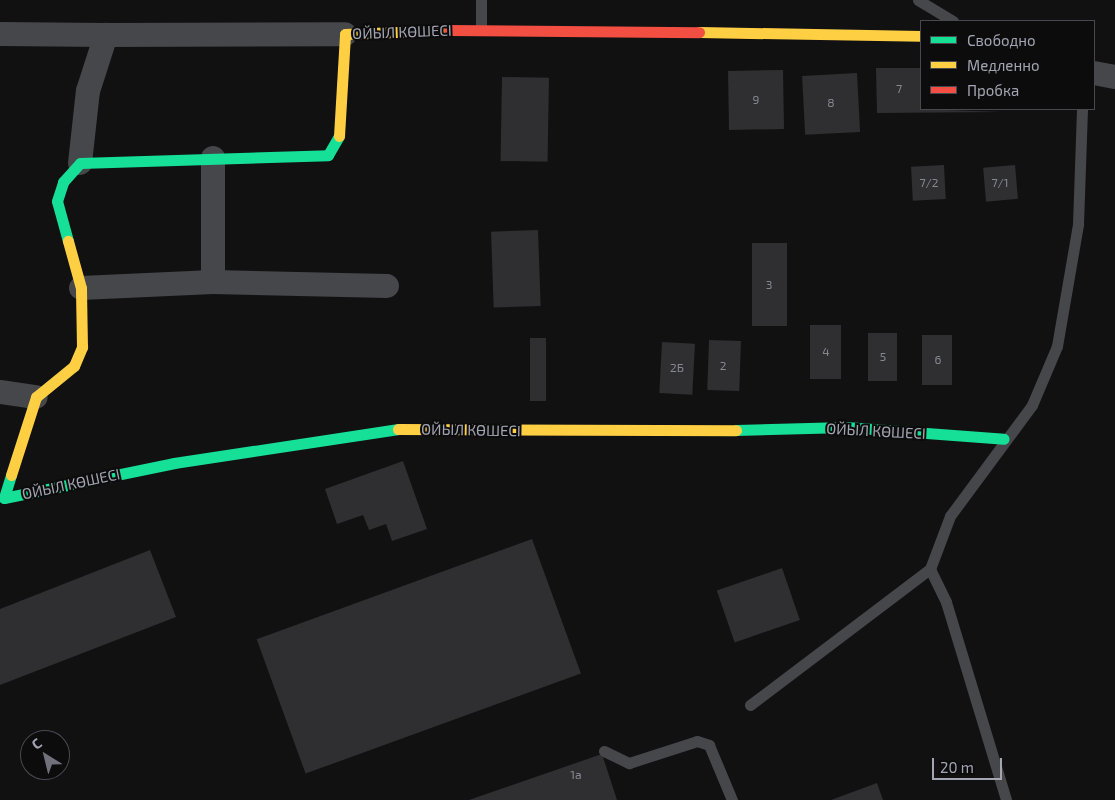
<!DOCTYPE html>
<meta charset="utf-8">
<style>
body{margin:0}
#map{position:relative;width:1115px;height:800px;overflow:hidden;background:#111112;font-family:"Exo 2",sans-serif}
div>[style]{position:absolute}
[style*='--x']{left:calc(var(--x)*1px);top:calc(var(--y)*1px);width:calc(var(--w)*1px);rotate:calc(var(--a)*1deg)}
.building>*{inset:0;background:#2f2f31;transform-origin:0 0}
.lane>*{height:11px;margin:-5.5px;padding:0 5.5px;transform-origin:5.5px;border-radius:5.5px;background:#46474a}
.street>*{height:24px;margin:-12px;padding:0 12px;transform-origin:12px;border-radius:12px;background:#46474a}
.fast>*{height:11px;margin:-5.5px;padding:0 5.5px;transform-origin:5.5px;border-radius:5.5px;background:#16e098}
.slow>*{height:11px;margin:-5.5px;padding:0 5.5px;transform-origin:5.5px;border-radius:5.5px;background:#ffcf43}
.jam>*{height:11px;margin:-5.5px;padding:0 5.5px;transform-origin:5.5px;border-radius:5.5px;background:#f24e42}
span{translate:-50% -50%;white-space:nowrap;text-align:center;line-height:1.15;-webkit-text-stroke:4px #0c0c0d;paint-order:stroke}
.number-label{font-size:12px;color:#868892}
.number-label span{-webkit-text-stroke-width:0}
.street-label{font-size:15px;color:#a3a5b2}
.legend{position:absolute;left:920px;top:20px;width:175px;height:90px;box-sizing:border-box;background:#0c0c0d;border:1px solid #48494f;margin:0;padding:6px 9px;list-style:none;font-size:15px;color:#a3a5b2}
.legend li{display:flex;align-items:center;gap:10px;height:25px}
.legend b{width:25px;border:1px solid #48494f}
.north{position:absolute;left:20px;top:730px;width:50px;height:50px;box-sizing:border-box;background:#0c0c0d;border:1px solid #48494f;border-radius:50%;rotate:324deg;font-size:14px;font-weight:700;line-height:20px;text-align:center;color:#a3a5b2}
.north::after{content:'';display:block;margin:auto;width:18px;height:22px;background:#70717a;clip-path:polygon(50% 0,100% 100%,50% 72%,0 100%)}
.scale{position:absolute;left:932px;top:758px;width:70px;height:22px;box-sizing:border-box;border:2px solid #a3a5b2;border-top:0;padding-left:6px;font-size:15px;line-height:18px;white-space:nowrap;color:#a3a5b2;-webkit-text-stroke:4px #0c0c0d;paint-order:stroke}
</style>
<div id="map">
<div class="building">
<div style="clip-path:polygon(876px 68px,921px 68px,921px 109px,1002px 112px,877px 113px)"></div>
<div style="left:783px;top:70px;width:59px;height:55px;rotate:89deg"></div>
<div style="left:857px;top:73px;width:59px;height:55px;rotate:87deg"></div>
<div style="left:502px;top:77px;width:47px;height:84px;rotate:1deg"></div>
<div style="left:944px;top:165px;width:34px;height:33px;rotate:87deg"></div>
<div style="left:1015px;top:165px;width:34px;height:32px;rotate:85deg"></div>
<div style="left:538px;top:230px;width:76px;height:47px;rotate:88deg"></div>
<div style="left:752px;top:243px;width:35px;height:83px"></div>
<div style="left:810px;top:325px;width:31px;height:54px"></div>
<div style="left:868px;top:333px;width:29px;height:48px"></div>
<div style="left:922px;top:335px;width:30px;height:50px"></div>
<div style="left:546px;top:338px;width:63px;height:16px;rotate:90deg"></div>
<div style="left:709px;top:340px;width:32px;height:50px;rotate:2deg"></div>
<div style="left:662px;top:342px;width:33px;height:51px;rotate:3deg"></div>
<div style="clip-path:polygon(403px 461px,427px 529px,392px 541px,386px 524px,369px 530px,363px 515px,337px 524px,325px 489px)"></div>
<div style="left:532px;top:539px;width:143px;height:293px;rotate:70deg"></div>
<div style="clip-path:polygon(150px 550px,176px 617px,0 685px,0 609px)"></div>
<div style="left:782px;top:568px;width:55px;height:69px;rotate:71deg"></div>
<div style="clip-path:polygon(602px 754px,617px 800px,469px 800px)"></div>
<div style="clip-path:polygon(877px 783px,883px 800px,831px 800px)"></div>
</div>
<div class="lane">
<div style="--x:918;--y:0;--w:41;--a:31"></div>
<div style="--x:481;--y:29;--w:29;--a:-90"></div>
<div style="--x:930;--y:569;--w:37;--a:64"></div>
<div style="--x:946;--y:602;--w:207;--a:73.1"></div>
<div style="--x:750;--y:705;--w:226;--a:-37.1"></div>
<div style="--x:930;--y:569;--w:57;--a:-69.3"></div>
<div style="--x:950;--y:516;--w:138;--a:-53.5"></div>
<div style="--x:1032;--y:405;--w:64;--a:-67"></div>
<div style="--x:1057;--y:346;--w:124;--a:-80.2"></div>
<div style="--x:1078;--y:224;--w:115;--a:-88"></div>
<div style="--x:604;--y:751;--w:28;--a:26"></div>
<div style="--x:629;--y:763;--w:71;--a:-17.9"></div>
<div style="--x:697;--y:741;--w:13;--a:18"></div>
<div style="--x:709;--y:745;--w:60;--a:67.3"></div>
</div>
<div class="street">
<div style="--x:0;--y:34;--w:106;--a:0.5"></div>
<div style="--x:1094;--y:73;--w:21;--a:11"></div>
<div style="--x:213;--y:158;--w:124;--a:90"></div>
<div style="--x:80;--y:163;--w:72;--a:-83.7"></div>
<div style="--x:88;--y:91;--w:59;--a:-72.2"></div>
<div style="--x:106;--y:35;--w:239;--a:-0.2"></div>
<div style="--x:81;--y:288;--w:132;--a:-2.6"></div>
<div style="--x:213;--y:282;--w:174;--a:1.3"></div>
<div style="--x:0;--y:392;--w:36;--a:8"></div>
</div>
<div class="fast">
<div style="--x:68;--y:241;--w:41;--a:-105.4"></div>
<div style="--x:57;--y:201;--w:20;--a:-72"></div>
<div style="--x:63;--y:182;--w:25;--a:-48"></div>
<div style="--x:80;--y:163;--w:248;--a:-1.8"></div>
<div style="--x:328;--y:155;--w:22;--a:-60"></div>
<div style="--x:736;--y:430;--w:110;--a:-1.6"></div>
<div style="--x:846;--y:427;--w:158;--a:4.3"></div>
<div style="--x:11;--y:475;--w:24;--a:107"></div>
<div style="--x:4;--y:498;--w:174;--a:-11.6"></div>
<div style="--x:174;--y:463;--w:227;--a:-8.6"></div>
</div>
<div class="slow">
<div style="--x:699;--y:32;--w:222;--a:1"></div>
<div style="--x:339;--y:136;--w:102;--a:-86.6"></div>
<div style="--x:345;--y:34;--w:104;--a:-2.2"></div>
<div style="--x:398;--y:429;--w:338;--a:0.2"></div>
<div style="--x:11;--y:475;--w:82;--a:-72.2"></div>
<div style="--x:36;--y:397;--w:49;--a:-39.2"></div>
<div style="--x:74;--y:366;--w:21;--a:-67"></div>
<div style="--x:82;--y:347;--w:59;--a:-91"></div>
<div style="--x:81;--y:288;--w:49;--a:-105.5"></div>
</div>
<div class="jam">
<div style="--x:449;--y:30;--w:250;--a:0.5"></div>
</div>
<div class="number-label">
<span style="left:899px;top:89px">7</span>
<span style="left:756px;top:100px">9</span>
<span style="left:831px;top:103px">8</span>
<span style="left:929px;top:183px">7/2</span>
<span style="left:1000px;top:183px">7/1</span>
<span style="left:769px;top:285px">3</span>
<span style="left:826px;top:352px">4</span>
<span style="left:883px;top:357px">5</span>
<span style="left:938px;top:360px">6</span>
<span style="left:723px;top:366px">2</span>
<span style="left:677px;top:368px">2Б</span>
<span style="left:576px;top:775px">1а</span>
</div>
<div class="street-label">
<span style="left:402px;top:32px;rotate:-2deg">ОЙЫЛ КӨШЕСІ</span>
<span style="left:471px;top:430px;rotate:1deg">ОЙЫЛ КӨШЕСІ</span>
<span style="left:876px;top:431px;rotate:3deg">ОЙЫЛ КӨШЕСІ</span>
<span style="left:71px;top:484px;rotate:-12deg">ОЙЫЛ КӨШЕСІ</span>
</div>
<ul class="legend">
<li><b style="height:6px;background:#16e098"></b>Свободно</li>
<li><b style="height:6px;background:#ffcf43"></b>Медленно</li>
<li><b style="height:6px;background:#f24e42"></b>Пробка</li>
</ul>
<div class="north">С</div>
<div class="scale">20 m</div>
</div>
